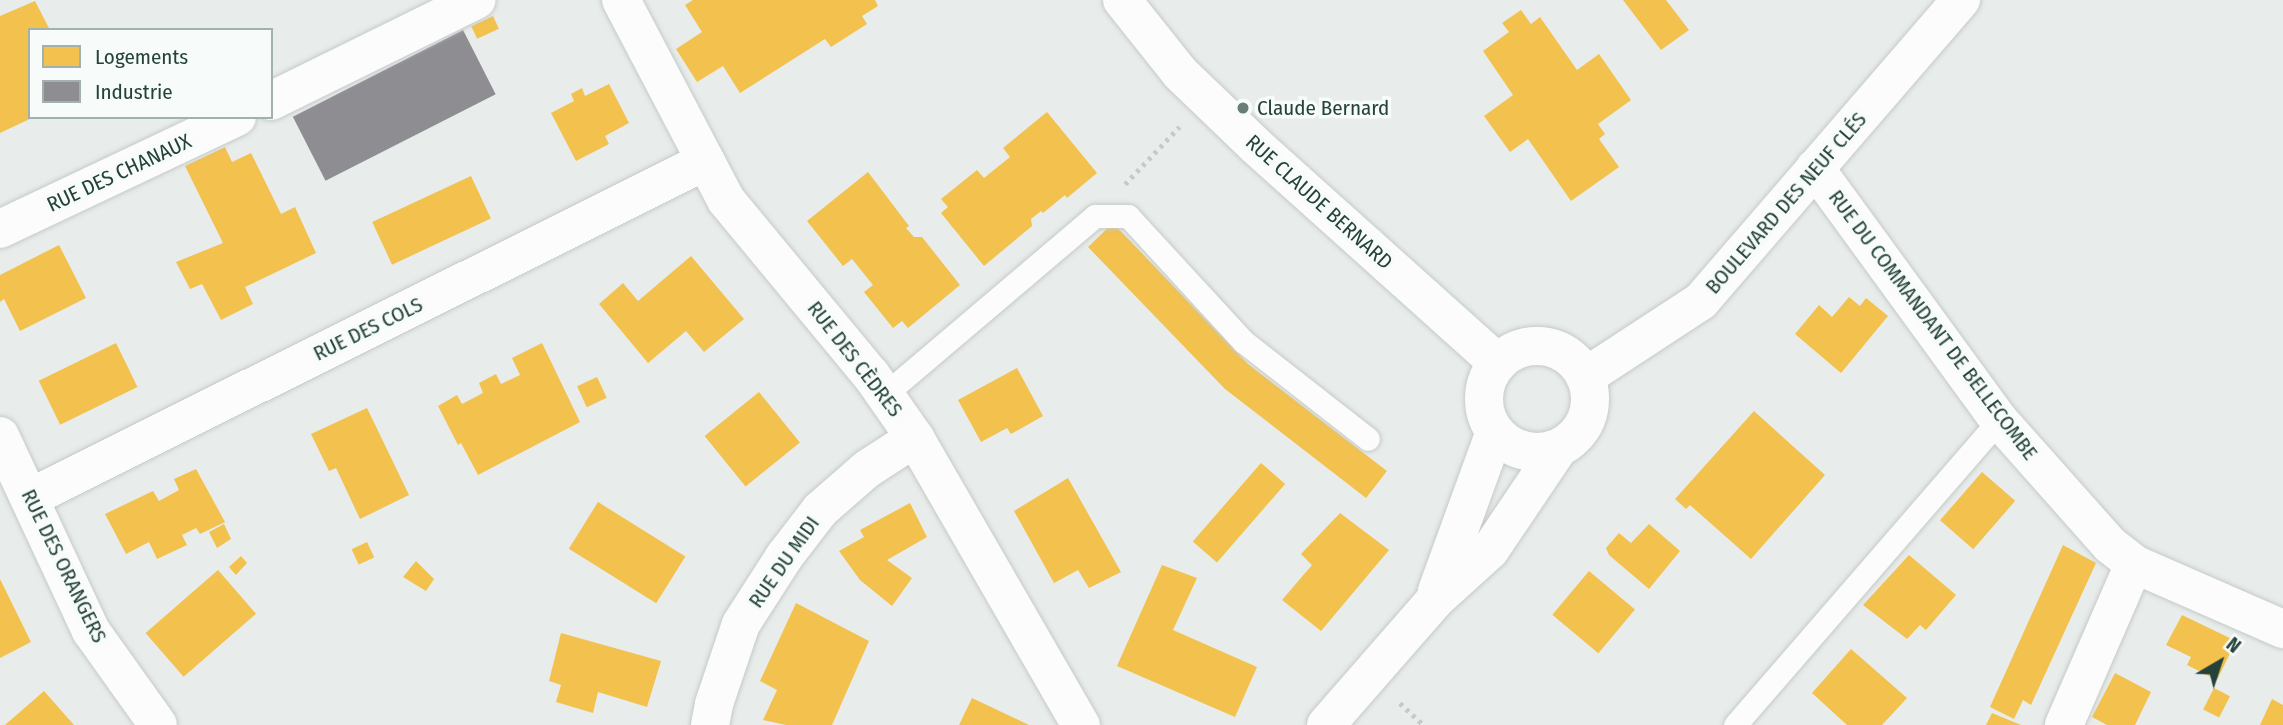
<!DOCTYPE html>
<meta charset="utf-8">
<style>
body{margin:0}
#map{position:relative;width:2283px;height:725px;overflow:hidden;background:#e8edeb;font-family:"Fira Sans Condensed",sans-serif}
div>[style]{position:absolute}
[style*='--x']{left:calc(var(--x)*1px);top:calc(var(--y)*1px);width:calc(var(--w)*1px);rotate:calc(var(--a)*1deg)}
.homes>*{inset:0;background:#f2c14e;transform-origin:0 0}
.industry>*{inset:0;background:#8d8d92;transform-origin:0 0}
.path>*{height:4.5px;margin-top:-2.25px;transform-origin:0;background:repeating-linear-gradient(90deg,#c3ccca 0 3.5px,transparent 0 8.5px)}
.roads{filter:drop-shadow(0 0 2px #c5cac8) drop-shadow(0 0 2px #c5cac8)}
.lane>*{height:23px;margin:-11.5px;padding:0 11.5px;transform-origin:11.5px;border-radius:11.5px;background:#fcfcfc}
.street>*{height:38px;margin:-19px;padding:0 19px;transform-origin:19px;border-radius:19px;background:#fcfcfc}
.secondary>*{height:38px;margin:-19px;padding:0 19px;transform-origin:19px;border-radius:19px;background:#fcfcfc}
.secondary>.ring{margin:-19px;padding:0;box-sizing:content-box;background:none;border:38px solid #fcfcfc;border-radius:50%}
.dots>*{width:19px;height:19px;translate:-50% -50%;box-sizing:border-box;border:4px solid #f7fbf9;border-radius:50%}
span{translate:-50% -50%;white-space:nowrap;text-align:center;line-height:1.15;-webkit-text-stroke:7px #f7fbf9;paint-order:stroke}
.poi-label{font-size:21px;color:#24423a}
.left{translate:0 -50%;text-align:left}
.street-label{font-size:21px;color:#24423a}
.legend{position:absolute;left:28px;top:28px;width:245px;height:91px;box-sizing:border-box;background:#f7fbf9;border:2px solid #a3b1ad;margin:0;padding:9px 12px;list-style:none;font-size:21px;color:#24423a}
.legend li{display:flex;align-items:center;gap:14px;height:35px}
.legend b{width:35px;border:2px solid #a3b1ad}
.north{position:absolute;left:2185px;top:627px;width:70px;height:70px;-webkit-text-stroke:5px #f7fbf9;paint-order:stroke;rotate:39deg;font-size:19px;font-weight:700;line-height:28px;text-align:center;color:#24423a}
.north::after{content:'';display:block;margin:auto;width:24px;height:32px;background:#24423a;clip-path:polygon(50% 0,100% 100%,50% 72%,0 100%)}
</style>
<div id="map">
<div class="homes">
<div style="clip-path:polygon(693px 0,875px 0,878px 6px,862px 16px,867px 24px,831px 47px,825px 39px,740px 93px,723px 66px,697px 82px,676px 49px,702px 32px,685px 5px)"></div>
<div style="clip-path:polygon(1623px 0,1666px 0,1689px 30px,1661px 50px)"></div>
<div style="clip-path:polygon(35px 1px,50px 30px,30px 30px,30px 117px,34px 117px,0 133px,0 16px)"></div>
<div style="clip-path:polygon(1521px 10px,1531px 24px,1540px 17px,1577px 70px,1599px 54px,1631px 100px,1598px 124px,1605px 134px,1599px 139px,1619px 167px,1571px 201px,1528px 139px,1510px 152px,1484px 116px,1513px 95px,1483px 51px,1509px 32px,1502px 23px)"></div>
<div style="left:493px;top:16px;width:14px;height:24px;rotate:65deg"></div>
<div style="clip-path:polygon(609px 84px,629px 123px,605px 136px,609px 144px,576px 161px,551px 113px,574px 101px,571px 94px,582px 88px,585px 96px)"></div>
<div style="clip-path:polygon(1047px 112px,1097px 173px,1067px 198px,1065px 195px,1043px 213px,1041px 211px,1031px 219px,1032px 226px,984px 266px,941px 213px,948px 207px,941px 199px,977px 170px,984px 178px,1010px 157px,1003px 148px)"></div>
<div style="clip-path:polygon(225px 147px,232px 162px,251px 153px,281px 214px,295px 207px,316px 253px,245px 287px,253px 304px,221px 320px,202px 284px,190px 289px,176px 262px,223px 243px,185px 166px)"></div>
<div style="clip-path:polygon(868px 172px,909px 226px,906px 228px,914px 237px,922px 237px,960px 285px,908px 328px,902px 321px,893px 328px,864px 292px,873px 285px,852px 259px,843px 266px,807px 221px)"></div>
<div style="left:471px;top:176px;width:47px;height:109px;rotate:65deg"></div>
<div style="clip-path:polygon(1113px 223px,1248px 364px,1387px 471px,1366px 498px,1225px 389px,1088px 247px)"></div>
<div style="clip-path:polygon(59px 245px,86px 298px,20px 331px,4px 299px,0 302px,0 275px)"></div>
<div style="clip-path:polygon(691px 256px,744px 319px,704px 352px,686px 331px,648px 363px,599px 304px,623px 283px,638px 301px)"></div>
<div style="clip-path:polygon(1849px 297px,1860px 306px,1866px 298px,1888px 316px,1841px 373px,1795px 334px,1819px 305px,1832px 317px)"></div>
<div style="left:116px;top:343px;width:49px;height:86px;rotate:64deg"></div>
<div style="clip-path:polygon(542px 343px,580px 422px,478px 475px,461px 443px,458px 445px,438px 406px,457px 395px,462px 404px,483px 393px,479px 383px,496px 374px,501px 384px,520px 375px,512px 358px)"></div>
<div style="clip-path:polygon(1017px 368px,1043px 416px,1011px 434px,1007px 428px,981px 442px,958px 400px)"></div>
<div style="left:597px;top:377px;width:23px;height:22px;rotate:65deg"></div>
<div style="left:759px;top:392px;width:65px;height:70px;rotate:51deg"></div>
<div style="clip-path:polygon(367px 408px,409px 495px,360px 519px,336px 468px,329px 471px,311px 434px)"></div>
<div style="clip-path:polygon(1754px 411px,1825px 475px,1751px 559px,1690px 505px,1686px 509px,1675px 499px)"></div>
<div style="left:1261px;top:463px;width:32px;height:104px;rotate:41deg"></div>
<div style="clip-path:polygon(196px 469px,225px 522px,200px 534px,196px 528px,182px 535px,187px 545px,157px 559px,149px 542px,126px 554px,105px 514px,153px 491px,159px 501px,179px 490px,174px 479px)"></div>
<div style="left:1982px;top:472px;width:44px;height:64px;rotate:41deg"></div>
<div style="clip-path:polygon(1068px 478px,1121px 572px,1089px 588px,1078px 570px,1054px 583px,1014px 511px)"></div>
<div style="left:598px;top:502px;width:103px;height:55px;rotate:32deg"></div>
<div style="clip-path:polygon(910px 503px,927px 537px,887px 560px,912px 578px,892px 606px,860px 580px,839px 551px,864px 537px,860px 530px)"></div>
<div style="clip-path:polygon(1340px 513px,1389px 550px,1321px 631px,1282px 600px,1312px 565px,1301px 554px)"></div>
<div style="clip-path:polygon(224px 524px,231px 539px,217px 548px,209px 532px)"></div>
<div style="clip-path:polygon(1649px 524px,1680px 551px,1649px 589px,1609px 555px,1606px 548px,1619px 533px,1631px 543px)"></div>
<div style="left:367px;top:542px;width:17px;height:17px;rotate:65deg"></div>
<div style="clip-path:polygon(2063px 545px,2096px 563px,2031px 705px,2023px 700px,2014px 719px,1990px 707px)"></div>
<div style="clip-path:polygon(1909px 555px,1956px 595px,1926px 630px,1920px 625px,1907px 639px,1863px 605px)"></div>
<div style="clip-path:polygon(241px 556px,247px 563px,236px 575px,229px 567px)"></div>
<div style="clip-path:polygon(416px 561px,434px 579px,426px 591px,403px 577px)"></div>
<div style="clip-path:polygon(1162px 565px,1197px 578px,1173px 630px,1257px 667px,1235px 717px,1117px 666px)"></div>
<div style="left:218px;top:570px;width:58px;height:96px;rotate:49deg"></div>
<div style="left:1589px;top:571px;width:60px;height:57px;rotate:40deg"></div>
<div style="clip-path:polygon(0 579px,31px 642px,0 658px)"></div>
<div style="clip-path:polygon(796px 603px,869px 641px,832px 725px,786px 725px,763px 720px,777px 690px,760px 681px)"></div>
<div style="clip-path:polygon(2182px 615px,2236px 641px,2217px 680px,2187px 665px,2191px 657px,2166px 645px)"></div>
<div style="clip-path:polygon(561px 633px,661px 661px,647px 707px,598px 692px,593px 713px,556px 702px,561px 685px,549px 681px)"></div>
<div style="clip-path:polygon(1851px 649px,1907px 698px,1882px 725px,1847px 725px,1812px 693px)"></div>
<div style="clip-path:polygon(2115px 673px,2151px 692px,2135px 725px,2107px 725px,2092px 717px)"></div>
<div style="left:2214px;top:688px;width:18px;height:24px;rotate:27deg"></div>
<div style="clip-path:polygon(44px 691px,74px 725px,5px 725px)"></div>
<div style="clip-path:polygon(972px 698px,1029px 725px,959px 725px)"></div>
<div style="clip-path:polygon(2272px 699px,2283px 705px,2283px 725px,2260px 725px)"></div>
<div style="clip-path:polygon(1992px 713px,2021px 725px,1986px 725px)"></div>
</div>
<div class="industry">
<div style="left:463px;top:30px;width:72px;height:191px;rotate:63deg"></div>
</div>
<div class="path">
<div style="--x:1125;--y:184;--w:79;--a:-46.5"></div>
<div style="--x:1400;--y:703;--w:33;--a:43"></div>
</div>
<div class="roads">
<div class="lane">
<div style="--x:884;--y:395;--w:277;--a:-40.3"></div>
<div style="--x:1095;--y:216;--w:33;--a:0"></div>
<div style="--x:1128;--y:216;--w:171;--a:47.4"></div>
<div style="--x:1244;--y:342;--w:157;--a:38"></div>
<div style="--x:1735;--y:725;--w:403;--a:-49.1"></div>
</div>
<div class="street">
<div style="--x:621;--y:0;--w:226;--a:62.3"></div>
<div style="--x:726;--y:200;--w:227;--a:50.4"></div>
<div style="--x:871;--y:375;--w:77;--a:55.1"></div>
<div style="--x:915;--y:438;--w:332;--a:60"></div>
<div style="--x:271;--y:101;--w:229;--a:-26.2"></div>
<div style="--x:1815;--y:168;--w:312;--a:53.9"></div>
<div style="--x:1999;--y:420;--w:167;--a:48.4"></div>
<div style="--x:2110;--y:545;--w:31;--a:38"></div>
<div style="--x:2134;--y:564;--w:176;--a:113.5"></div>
<div style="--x:0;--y:229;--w:262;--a:-25.3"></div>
<div style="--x:0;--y:436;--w:215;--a:65"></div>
<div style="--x:91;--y:631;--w:115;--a:54.5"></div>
<div style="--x:31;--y:497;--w:754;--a:-26.46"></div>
<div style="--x:2134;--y:564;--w:163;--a:23.6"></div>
<div style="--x:710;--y:725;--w:21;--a:-79"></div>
<div style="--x:714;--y:704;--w:84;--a:-71.4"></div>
<div style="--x:741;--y:624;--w:80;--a:-57.3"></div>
<div style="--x:784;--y:557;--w:59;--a:-52.5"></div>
<div style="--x:820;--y:510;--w:62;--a:-41.1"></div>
<div style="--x:867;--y:469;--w:57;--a:-32.9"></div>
</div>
<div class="secondary">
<div style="--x:1122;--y:0;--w:93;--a:51.5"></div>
<div style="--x:1180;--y:73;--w:105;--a:43.8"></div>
<div style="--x:1256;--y:146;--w:325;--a:41.9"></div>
<div class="ring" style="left:1484px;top:346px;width:68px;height:68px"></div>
<div style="--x:1585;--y:377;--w:139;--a:-33.2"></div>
<div style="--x:1701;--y:301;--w:398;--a:-49.2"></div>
<div style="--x:1437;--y:591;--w:169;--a:-70"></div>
<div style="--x:1326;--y:725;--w:164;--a:-48.9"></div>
<div style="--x:1434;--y:601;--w:76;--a:-42.3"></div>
<div style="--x:1490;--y:550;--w:122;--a:-56"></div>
</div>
</div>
<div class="dots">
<div style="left:1243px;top:108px;background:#697e78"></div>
</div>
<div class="poi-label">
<span class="left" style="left:1257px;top:108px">Claude Bernard</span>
</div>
<div class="street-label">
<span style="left:119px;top:173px;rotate:-25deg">RUE DES CHANAUX</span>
<span style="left:1319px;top:202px;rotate:42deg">RUE CLAUDE BERNARD</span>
<span style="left:1786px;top:203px;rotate:-49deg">BOULEVARD DES NEUF CLÉS</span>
<span style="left:1933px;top:325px;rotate:53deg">RUE DU COMMANDANT DE BELLECOMBE</span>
<span style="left:368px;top:329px;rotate:-26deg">RUE DES COLS</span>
<span style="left:855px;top:359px;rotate:52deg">RUE DES CÈDRES</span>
<span style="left:784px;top:562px;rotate:-55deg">RUE DU MIDI</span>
<span style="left:64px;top:566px;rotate:64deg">RUE DES ORANGERS</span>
</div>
<ul class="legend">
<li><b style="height:19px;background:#f2c14e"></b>Logements</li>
<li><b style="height:19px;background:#8d8d92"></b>Industrie</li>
</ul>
<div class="north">N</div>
</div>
